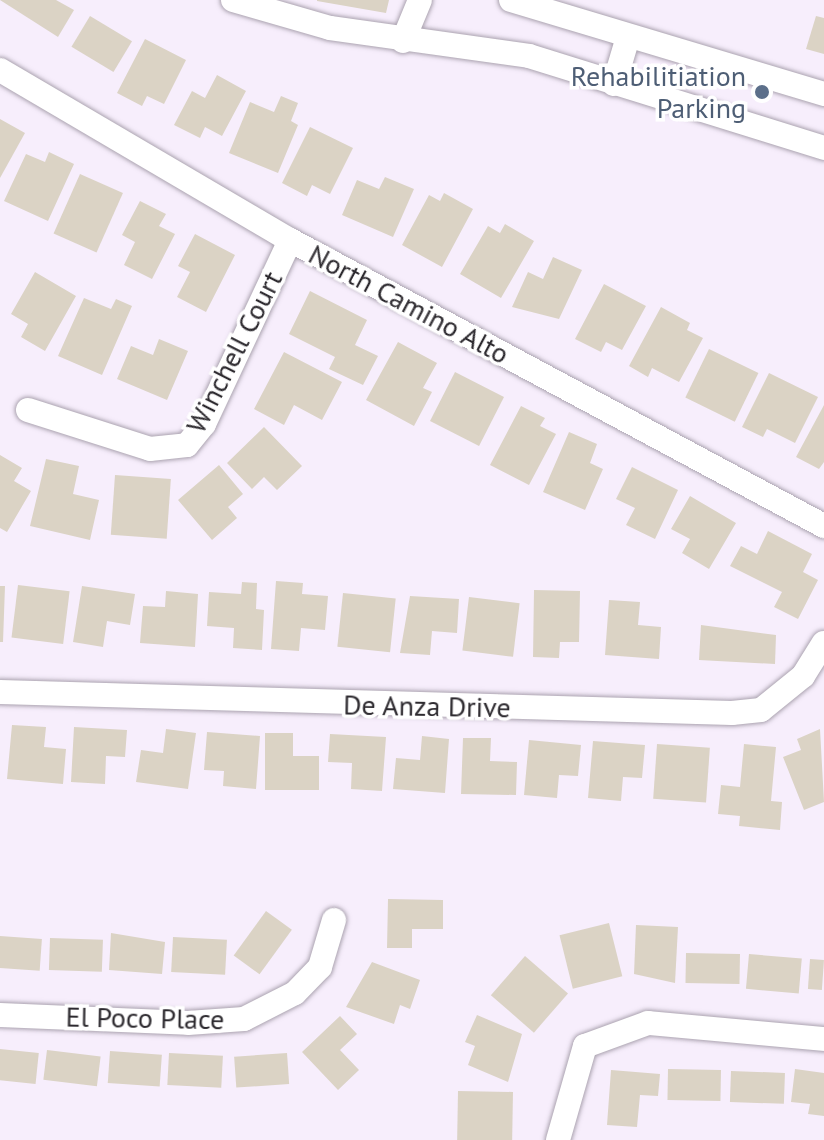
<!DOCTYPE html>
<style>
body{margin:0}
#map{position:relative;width:824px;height:1140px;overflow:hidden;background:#f7eefc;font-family:"PT Sans",sans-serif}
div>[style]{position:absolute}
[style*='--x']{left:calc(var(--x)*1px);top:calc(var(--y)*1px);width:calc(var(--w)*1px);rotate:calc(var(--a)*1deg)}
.building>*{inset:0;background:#dbd3c5;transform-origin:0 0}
.roads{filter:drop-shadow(0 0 2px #aba3b0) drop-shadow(0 0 2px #aba3b0)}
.minor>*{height:24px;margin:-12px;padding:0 12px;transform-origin:12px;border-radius:12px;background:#fff}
.dots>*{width:22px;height:22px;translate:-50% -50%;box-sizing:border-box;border:4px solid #fff;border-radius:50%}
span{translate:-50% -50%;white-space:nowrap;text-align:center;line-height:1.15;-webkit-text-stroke:7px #fff;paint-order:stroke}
.service-label{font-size:28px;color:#4e5e75}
.right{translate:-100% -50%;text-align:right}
.street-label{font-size:28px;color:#2d2a2f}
</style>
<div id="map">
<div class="building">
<div style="clip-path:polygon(0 0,56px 0,74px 10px,58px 37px)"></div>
<div style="clip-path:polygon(389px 0,386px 13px,317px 1px,317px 0)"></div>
<div style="left:90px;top:16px;width:49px;height:36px;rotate:31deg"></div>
<div style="clip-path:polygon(816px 16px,824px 18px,824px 54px,806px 49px)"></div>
<div style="clip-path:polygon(145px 39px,186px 60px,164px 104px,147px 96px,142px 106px,117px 93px)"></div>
<div style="clip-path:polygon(217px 75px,246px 91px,222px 136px,205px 127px,200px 138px,174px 125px,192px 91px,205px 98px)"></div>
<div style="clip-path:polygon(281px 96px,298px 103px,291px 121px,298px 125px,278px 173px,229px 153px,250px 102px,274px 112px)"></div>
<div style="clip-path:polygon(0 119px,25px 133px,0 178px)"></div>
<div style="clip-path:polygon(310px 127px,353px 148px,330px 194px,312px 185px,307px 196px,282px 183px)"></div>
<div style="clip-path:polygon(49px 152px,74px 164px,48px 221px,4px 201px,26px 154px,45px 162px)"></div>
<div style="left:80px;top:174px;width:47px;height:65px;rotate:24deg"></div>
<div style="clip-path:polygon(385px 177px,414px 189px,393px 237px,342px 215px,357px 180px,379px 189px)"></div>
<div style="clip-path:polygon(444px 193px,473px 209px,442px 267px,402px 245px,429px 195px,440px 201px)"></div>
<div style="clip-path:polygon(140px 201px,166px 214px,159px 226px,175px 234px,152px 279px,124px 265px,135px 242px,122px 235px)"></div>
<div style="clip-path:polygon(505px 224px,534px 241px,501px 298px,460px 274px,488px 226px,500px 233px)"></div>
<div style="clip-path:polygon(195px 234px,235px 255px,206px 312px,177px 297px,190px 272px,178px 266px)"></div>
<div style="clip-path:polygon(553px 257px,582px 270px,559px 319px,512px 307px,528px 272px,543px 279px)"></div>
<div style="clip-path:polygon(35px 272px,76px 296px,45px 351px,21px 337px,28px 324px,11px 314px)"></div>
<div style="clip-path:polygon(604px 284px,646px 306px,622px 350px,606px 342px,601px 352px,575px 339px)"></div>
<div style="clip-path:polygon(310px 291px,367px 320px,355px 345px,378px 356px,363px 385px,329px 369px,335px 357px,289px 334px)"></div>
<div style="clip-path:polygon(84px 298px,111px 309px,116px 299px,132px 306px,102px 375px,58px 356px)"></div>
<div style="clip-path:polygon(661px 307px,690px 323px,687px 330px,703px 338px,679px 382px,652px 368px,648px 377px,629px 366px)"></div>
<div style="clip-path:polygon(159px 339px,188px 351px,167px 400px,117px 379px,131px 346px,153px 355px)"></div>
<div style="clip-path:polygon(398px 342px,437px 363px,423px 388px,432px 392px,414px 426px,366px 400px)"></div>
<div style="left:709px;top:349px;width:55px;height:54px;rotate:26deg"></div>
<div style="clip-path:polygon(284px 352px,342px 382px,322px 420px,294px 405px,284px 425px,254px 409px)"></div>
<div style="left:455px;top:372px;width:55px;height:55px;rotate:27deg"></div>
<div style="clip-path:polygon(769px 373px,818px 397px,795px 443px,767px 429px,763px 437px,742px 427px)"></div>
<div style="clip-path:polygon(824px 405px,824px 462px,819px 469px,796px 457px)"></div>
<div style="clip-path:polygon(521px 406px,545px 418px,540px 426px,556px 434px,529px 485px,490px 465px)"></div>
<div style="clip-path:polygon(264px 427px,302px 466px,277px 490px,264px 477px,252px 489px,227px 463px)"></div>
<div style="clip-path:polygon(569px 432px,597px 444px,590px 463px,603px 469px,585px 510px,543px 492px)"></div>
<div style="clip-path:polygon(0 455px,22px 468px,14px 481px,31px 491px,7px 532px,0 528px)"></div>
<div style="clip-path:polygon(46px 459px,79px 466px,73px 494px,99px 500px,90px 540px,30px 526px)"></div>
<div style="clip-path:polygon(219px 465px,243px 494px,228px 507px,237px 518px,212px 540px,178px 500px)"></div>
<div style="clip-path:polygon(632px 467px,678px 490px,655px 539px,626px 525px,635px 508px,616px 499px)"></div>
<div style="left:115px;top:475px;width:56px;height:60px;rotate:4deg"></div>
<div style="clip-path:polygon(690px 496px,736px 523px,709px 569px,682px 553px,690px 539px,671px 529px)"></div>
<div style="clip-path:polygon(768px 531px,812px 554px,803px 572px,818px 580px,798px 619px,774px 607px,782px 592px,730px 566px,741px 546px,757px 554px)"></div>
<div style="clip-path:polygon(276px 581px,303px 583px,302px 594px,328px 596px,325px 630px,301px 628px,299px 651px,271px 649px)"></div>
<div style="clip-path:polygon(242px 582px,257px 583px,256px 609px,264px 610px,262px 650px,233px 648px,234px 628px,207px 626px,209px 592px,241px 594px)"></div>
<div style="left:18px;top:585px;width:52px;height:53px;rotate:7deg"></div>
<div style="clip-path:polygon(0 586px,5px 586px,3px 642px,0 642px)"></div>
<div style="clip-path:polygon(82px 586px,135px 594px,130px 625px,107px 621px,103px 647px,73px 642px)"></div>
<div style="clip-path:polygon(534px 590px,580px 591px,579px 642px,560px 642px,559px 658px,533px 657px)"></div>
<div style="clip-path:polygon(166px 591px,198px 594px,195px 647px,140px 643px,143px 606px,165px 607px)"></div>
<div style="left:343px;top:593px;width:53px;height:54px;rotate:6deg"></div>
<div style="clip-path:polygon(410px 596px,459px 599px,457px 633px,432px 631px,430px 655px,400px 653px)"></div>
<div style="left:469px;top:597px;width:51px;height:54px;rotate:7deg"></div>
<div style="clip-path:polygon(609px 600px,640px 602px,638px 625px,661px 627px,659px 659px,605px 655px)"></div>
<div style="clip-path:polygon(701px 625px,776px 635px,775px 664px,699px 660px)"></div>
<div style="clip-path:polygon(12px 725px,46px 727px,44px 747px,66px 749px,63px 784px,7px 779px)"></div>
<div style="clip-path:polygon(74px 727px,127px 730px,125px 757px,106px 756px,105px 784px,71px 782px)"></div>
<div style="clip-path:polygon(166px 729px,196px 733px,188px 789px,136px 782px,141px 750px,163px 753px)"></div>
<div style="clip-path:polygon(820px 729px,824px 802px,804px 810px,783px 757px,801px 750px,797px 739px)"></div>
<div style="clip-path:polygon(207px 732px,260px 736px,256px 789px,223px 786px,224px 771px,204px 770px)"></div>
<div style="clip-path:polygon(265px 733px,293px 733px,293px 756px,319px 756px,319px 790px,265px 790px)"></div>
<div style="clip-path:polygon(330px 734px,386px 737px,382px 791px,351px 789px,352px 763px,328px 762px)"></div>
<div style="clip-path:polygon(422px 736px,449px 739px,445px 793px,393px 789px,396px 758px,420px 760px)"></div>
<div style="clip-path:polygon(463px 738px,491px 738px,490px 761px,517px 762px,516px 795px,461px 794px)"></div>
<div style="clip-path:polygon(529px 740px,581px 745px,578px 776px,559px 775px,557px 798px,524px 795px)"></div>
<div style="clip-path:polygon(593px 741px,645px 745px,642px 778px,623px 777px,621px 801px,588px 798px)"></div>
<div style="left:657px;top:744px;width:53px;height:55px;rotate:4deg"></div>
<div style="clip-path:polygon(744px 744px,776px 747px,771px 801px,782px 802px,780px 830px,739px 826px,740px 816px,718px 814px,721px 785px,740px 787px)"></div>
<div style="clip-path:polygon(388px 899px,443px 900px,443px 929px,412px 929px,412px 948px,387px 948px)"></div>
<div style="left:266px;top:911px;width:32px;height:55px;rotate:36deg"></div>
<div style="left:609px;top:923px;width:55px;height:51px;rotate:76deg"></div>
<div style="clip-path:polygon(636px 925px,678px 927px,675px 983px,634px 974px)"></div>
<div style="clip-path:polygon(111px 933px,165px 942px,162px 974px,109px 970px)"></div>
<div style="left:0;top:936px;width:42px;height:32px;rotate:4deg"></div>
<div style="left:173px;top:937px;width:54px;height:35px;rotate:3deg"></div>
<div style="left:50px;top:938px;width:53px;height:32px;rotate:2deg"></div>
<div style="left:686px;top:953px;width:54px;height:30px;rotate:1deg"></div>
<div style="left:749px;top:954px;width:53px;height:35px;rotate:5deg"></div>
<div style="left:525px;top:956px;width:57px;height:52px;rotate:41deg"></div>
<div style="left:810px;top:959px;width:14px;height:30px;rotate:4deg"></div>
<div style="clip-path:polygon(372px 962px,420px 980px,410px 1009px,400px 1005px,394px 1024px,346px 1007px)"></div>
<div style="clip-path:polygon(477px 1015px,522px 1034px,508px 1082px,468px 1065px,475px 1046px,465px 1042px)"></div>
<div style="clip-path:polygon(340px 1016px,357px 1034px,340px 1050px,359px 1070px,338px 1090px,302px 1052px)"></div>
<div style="left:0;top:1049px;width:39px;height:31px;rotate:6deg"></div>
<div style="left:47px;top:1050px;width:54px;height:30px;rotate:7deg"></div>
<div style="left:110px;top:1051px;width:52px;height:32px;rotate:4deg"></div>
<div style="left:169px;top:1053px;width:54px;height:32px;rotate:3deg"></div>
<div style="left:287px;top:1053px;width:31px;height:53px;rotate:86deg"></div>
<div style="left:668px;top:1069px;width:53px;height:31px;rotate:1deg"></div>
<div style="clip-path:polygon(795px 1069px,824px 1073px,824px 1116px,808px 1114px,810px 1104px,791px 1102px)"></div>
<div style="clip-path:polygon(611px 1070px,660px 1074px,658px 1096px,640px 1095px,637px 1127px,607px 1125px)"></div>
<div style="left:731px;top:1071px;width:54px;height:31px;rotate:2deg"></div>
<div style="left:458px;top:1091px;width:55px;height:49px;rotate:1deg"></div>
</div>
<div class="roads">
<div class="minor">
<div style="--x:233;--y:0;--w:101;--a:16.1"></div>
<div style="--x:330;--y:28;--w:201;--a:8"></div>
<div style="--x:529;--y:56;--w:309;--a:17.3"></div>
<div style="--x:511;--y:0;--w:327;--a:16.7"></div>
<div style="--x:403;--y:41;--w:44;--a:-67.5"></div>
<div style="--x:0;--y:70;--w:336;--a:30.4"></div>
<div style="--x:290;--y:240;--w:606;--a:28.17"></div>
<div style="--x:614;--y:84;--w:49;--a:-73.4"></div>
<div style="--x:28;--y:410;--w:128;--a:17.7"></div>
<div style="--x:150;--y:449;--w:37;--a:-6"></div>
<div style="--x:187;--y:445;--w:27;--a:-51"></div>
<div style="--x:204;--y:424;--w:203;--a:-64.9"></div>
<div style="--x:0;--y:692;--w:732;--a:1.64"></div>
<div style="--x:732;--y:713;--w:29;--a:-6"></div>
<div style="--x:761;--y:710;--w:54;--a:-39"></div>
<div style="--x:803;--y:676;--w:39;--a:-58"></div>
<div style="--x:0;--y:1015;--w:188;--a:2.4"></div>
<div style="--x:188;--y:1023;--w:56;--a:-4.1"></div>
<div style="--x:244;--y:1019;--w:57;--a:-27"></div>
<div style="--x:295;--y:993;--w:36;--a:-46"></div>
<div style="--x:320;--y:967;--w:49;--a:-73.4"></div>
<div style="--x:558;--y:1140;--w:98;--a:-74"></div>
<div style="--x:585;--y:1046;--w:67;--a:-20.1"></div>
<div style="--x:648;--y:1023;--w:177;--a:5.2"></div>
</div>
</div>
<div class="dots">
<div style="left:762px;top:92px;background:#5c6f8a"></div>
</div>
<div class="service-label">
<span class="right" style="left:746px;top:92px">Rehabilitiation<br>Parking</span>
</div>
<div class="street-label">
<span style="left:409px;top:304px;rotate:28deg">North Camino Alto</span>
<span style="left:234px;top:352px;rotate:-63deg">Winchell Court</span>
<span style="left:427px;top:706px;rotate:1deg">De Anza Drive</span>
<span style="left:145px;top:1018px;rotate:1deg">El Poco Place</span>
</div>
</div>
